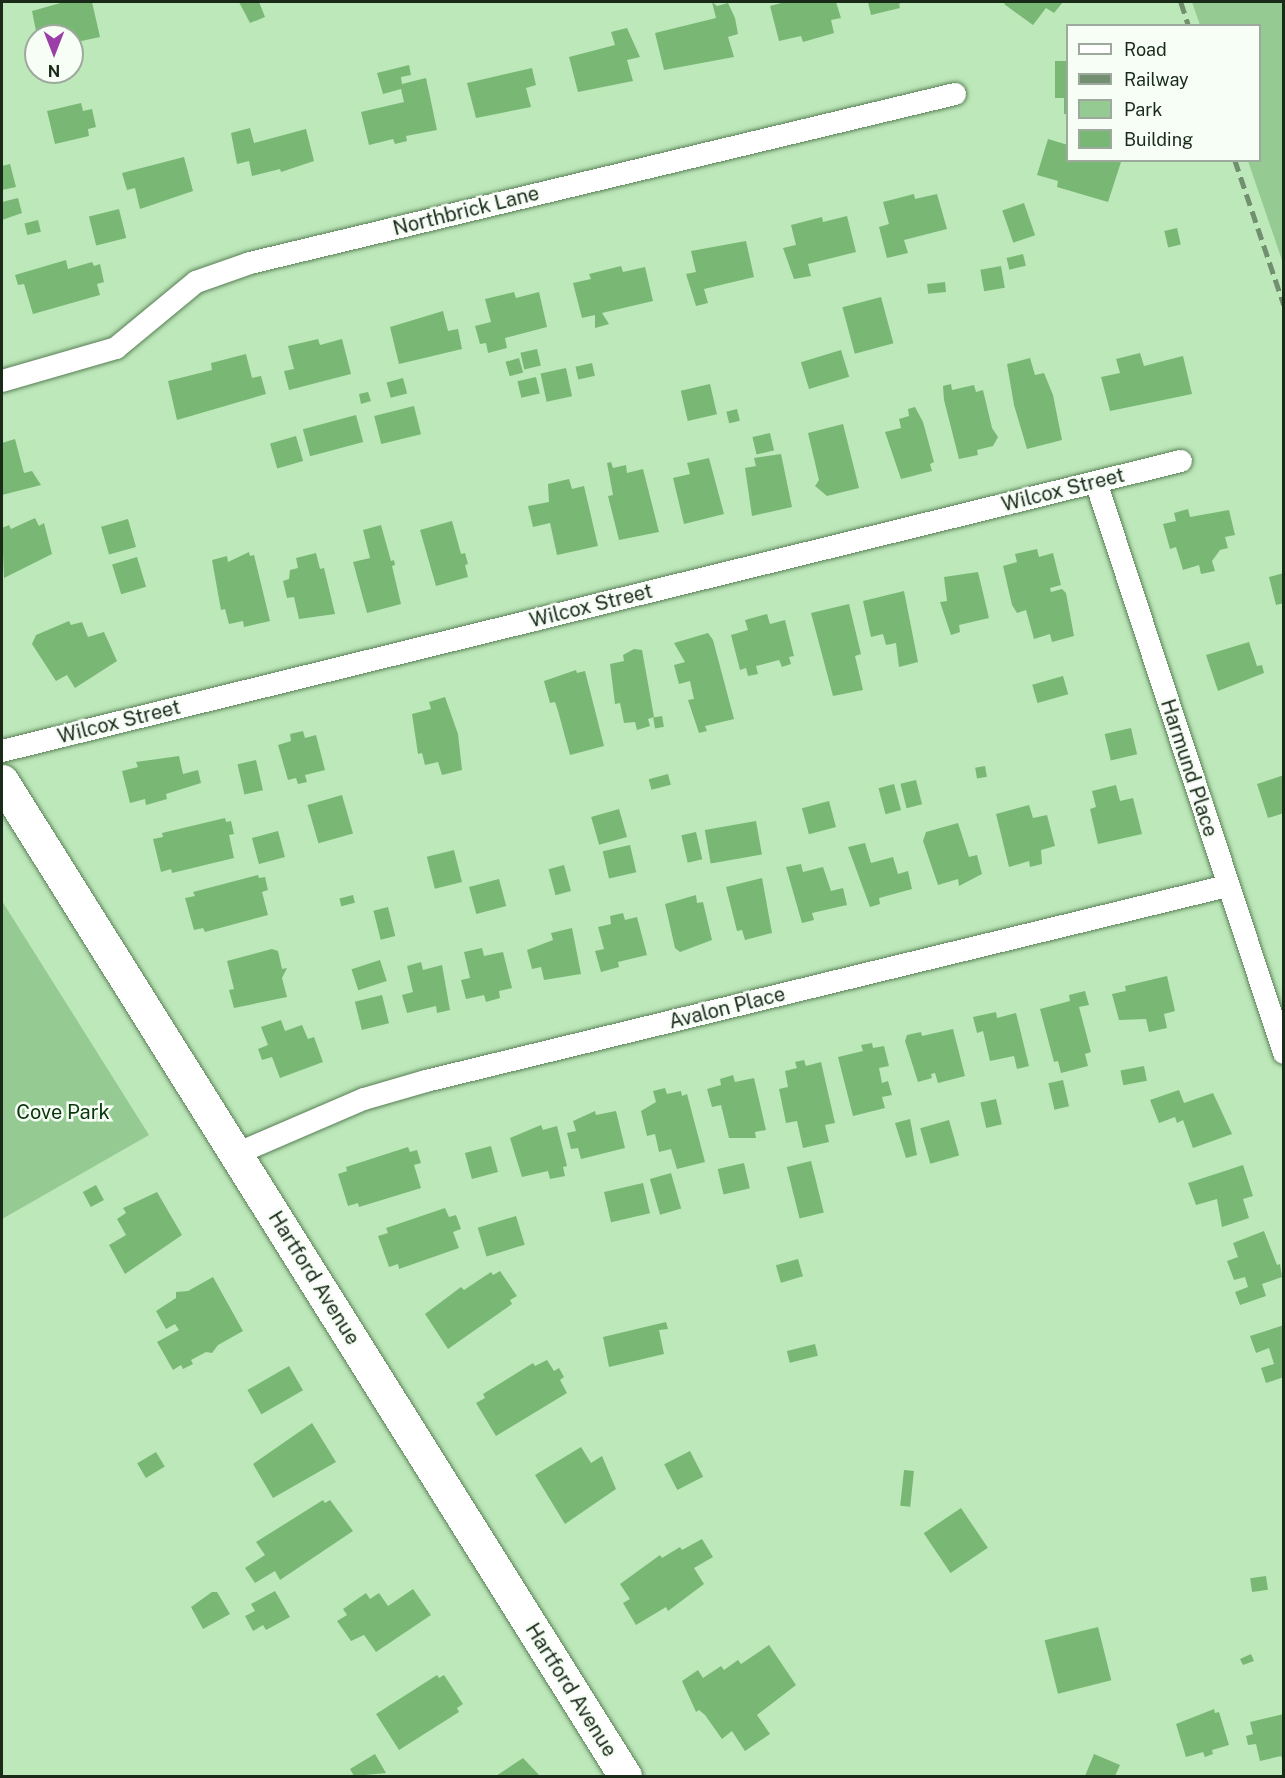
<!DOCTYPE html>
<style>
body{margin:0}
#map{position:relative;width:1285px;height:1778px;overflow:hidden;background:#bde8ba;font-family:"Public Sans",sans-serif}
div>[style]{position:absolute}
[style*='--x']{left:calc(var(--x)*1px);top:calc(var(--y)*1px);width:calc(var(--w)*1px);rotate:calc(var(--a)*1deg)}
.green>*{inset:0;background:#95ca92}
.building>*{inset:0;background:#78b874;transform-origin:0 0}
.roads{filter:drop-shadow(0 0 2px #587f55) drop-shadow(0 0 2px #587f55)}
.street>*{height:22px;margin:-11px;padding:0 11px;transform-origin:11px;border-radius:11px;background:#fff}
.secondary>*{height:33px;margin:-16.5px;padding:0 16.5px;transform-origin:16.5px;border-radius:16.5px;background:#fff}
.rail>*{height:4.5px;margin-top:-2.25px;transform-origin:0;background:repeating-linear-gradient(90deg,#729070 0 12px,transparent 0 18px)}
span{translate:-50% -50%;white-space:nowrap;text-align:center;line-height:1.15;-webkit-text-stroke:5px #f6fef5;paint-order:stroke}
.street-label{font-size:20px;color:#1a2a19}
.park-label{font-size:20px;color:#09370a}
.frame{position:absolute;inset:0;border:3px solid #1a2a19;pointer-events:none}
.legend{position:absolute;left:1066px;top:24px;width:195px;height:138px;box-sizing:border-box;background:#f6fef5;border:2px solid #9ea99d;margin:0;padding:8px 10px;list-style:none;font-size:18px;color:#1a2a19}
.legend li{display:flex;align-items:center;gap:12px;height:30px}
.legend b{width:30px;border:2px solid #9ea99d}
.north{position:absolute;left:24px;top:24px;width:60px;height:60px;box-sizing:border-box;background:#f6fef5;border:2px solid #9ea99d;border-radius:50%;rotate:180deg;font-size:16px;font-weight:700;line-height:24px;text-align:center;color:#1a2a19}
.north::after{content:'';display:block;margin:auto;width:21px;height:27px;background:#9c3ea8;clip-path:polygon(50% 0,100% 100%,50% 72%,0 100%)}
</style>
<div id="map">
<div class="green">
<div style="clip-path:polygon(1192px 2px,1283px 2px,1283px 263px,1248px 161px,1260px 160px,1260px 26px,1200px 25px)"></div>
<div style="clip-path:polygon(2px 901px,149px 1135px,2px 1219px)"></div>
</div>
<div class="building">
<div style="clip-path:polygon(64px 2px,92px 2px,100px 37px,72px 43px,72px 36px,37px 36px,32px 11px)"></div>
<div style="clip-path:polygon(239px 2px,259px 2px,265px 17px,250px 23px)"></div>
<div style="clip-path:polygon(712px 2px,717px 6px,728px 3px,735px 18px,738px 34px,728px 37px,734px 57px,664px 70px,655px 33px,716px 18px)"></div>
<div style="clip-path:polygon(785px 2px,836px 2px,841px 18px,831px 20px,834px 33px,803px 42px,801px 36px,779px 41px,770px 6px)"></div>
<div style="clip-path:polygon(868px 2px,903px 2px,899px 4px,900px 8px,871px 15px)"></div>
<div style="clip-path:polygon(1006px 2px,1063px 2px,1054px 13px,1046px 8px,1033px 25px,1004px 4px)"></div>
<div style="clip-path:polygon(627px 28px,640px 57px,627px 60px,633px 81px,578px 92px,569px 57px,615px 45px,611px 32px)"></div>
<div style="clip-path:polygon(1055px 61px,1068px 61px,1068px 114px,1064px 114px,1064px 98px,1055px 98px)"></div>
<div style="clip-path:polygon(409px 65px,411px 75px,401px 77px,402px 84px,426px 78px,437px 130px,406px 136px,407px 141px,395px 144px,393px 139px,369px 145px,361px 112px,404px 102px,401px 89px,383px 94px,377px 73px)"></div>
<div style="clip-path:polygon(532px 68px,536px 85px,526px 88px,531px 107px,476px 118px,467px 83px)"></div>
<div style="clip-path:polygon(81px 103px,83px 111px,92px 109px,96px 127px,88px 129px,89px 136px,55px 144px,47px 111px)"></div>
<div style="clip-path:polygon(250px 128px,254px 143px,306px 129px,314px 161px,281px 172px,280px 169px,252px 176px,249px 161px,237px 164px,231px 133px)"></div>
<div style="clip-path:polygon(1048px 139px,1068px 145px,1068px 160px,1121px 162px,1108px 202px,1057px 187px,1058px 181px,1037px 175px)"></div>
<div style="clip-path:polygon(184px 157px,193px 191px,140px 209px,135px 188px,127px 190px,122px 173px)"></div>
<div style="clip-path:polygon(10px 164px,16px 187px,2px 190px,2px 166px)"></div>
<div style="clip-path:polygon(914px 194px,915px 199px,937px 194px,947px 229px,904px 240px,908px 253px,887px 258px,879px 227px,889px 224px,883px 202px)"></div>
<div style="clip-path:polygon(18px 198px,22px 213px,2px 220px,2px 202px)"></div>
<div style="left:1024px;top:203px;width:34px;height:23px;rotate:71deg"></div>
<div style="left:119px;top:209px;width:30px;height:31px;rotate:76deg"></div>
<div style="clip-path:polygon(847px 216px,856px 252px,808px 264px,811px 276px,794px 279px,783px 248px,796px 245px,791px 225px,822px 217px,823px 222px)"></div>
<div style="left:38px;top:220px;width:12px;height:14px;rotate:76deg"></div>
<div style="left:1177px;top:228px;width:17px;height:13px;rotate:77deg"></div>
<div style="clip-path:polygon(746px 241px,754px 277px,704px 289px,708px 303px,696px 306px,686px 274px,696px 272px,691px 251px)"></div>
<div style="left:1023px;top:254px;width:12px;height:17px;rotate:76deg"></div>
<div style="clip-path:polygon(66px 260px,68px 269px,92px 262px,94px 266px,100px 264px,104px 282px,97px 284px,100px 295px,33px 314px,24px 284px,18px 285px,15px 275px)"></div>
<div style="clip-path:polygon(621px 266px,623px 272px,645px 267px,653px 301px,602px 313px,609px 324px,595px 328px,595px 315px,582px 318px,573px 283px,591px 279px,589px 274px)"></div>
<div style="left:1001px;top:266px;width:22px;height:21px;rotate:80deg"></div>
<div style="left:945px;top:282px;width:10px;height:18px;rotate:84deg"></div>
<div style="clip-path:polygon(514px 292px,516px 298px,539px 292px,547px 327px,505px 338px,507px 348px,488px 353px,486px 343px,480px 344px,475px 326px,491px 322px,485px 299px)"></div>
<div style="left:881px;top:297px;width:48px;height:40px;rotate:75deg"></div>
<div style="clip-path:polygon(443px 311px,448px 331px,458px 329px,462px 349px,399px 364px,390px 327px)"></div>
<div style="clip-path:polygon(318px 339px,320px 345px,342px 339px,351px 374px,289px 390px,284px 371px,294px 369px,288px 346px)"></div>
<div style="left:537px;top:349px;width:17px;height:17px;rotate:77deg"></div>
<div style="left:841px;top:350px;width:28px;height:42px;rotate:73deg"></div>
<div style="clip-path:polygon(1140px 353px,1144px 366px,1183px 356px,1192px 394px,1110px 411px,1101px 377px,1120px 373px,1116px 359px)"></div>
<div style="clip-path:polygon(246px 354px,252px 378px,261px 376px,266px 394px,177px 420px,168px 381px,212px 370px,211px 363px)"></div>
<div style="left:519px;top:358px;width:15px;height:14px;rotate:74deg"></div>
<div style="clip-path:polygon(1030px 358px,1035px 375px,1044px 373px,1053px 395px,1062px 440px,1027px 449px,1014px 405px,1007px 364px)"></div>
<div style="left:592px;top:363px;width:13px;height:17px;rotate:77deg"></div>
<div style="left:566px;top:368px;width:29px;height:26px;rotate:78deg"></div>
<div style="left:536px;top:377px;width:17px;height:19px;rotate:77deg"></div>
<div style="left:403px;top:378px;width:16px;height:17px;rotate:75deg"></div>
<div style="left:710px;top:384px;width:31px;height:30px;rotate:77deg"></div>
<div style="clip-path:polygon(951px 384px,952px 390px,974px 385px,976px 392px,983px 390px,992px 428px,998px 437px,993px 446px,977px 450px,978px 455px,959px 459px,944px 400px,943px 386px)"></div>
<div style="clip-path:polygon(368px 392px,371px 401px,361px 404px,359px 394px)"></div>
<div style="left:414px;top:406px;width:29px;height:41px;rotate:76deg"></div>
<div style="clip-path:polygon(915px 407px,923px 422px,934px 462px,930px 464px,932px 471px,901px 479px,885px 432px,901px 428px,899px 419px,909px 416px,908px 409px)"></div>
<div style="left:737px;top:409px;width:12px;height:11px;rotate:76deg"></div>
<div style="left:356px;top:415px;width:28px;height:55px;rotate:75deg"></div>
<div style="clip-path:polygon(843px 424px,859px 488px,827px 496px,815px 486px,819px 480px,808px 433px)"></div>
<div style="left:770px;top:433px;width:18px;height:18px;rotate:77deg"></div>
<div style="left:296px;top:436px;width:26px;height:27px;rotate:74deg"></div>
<div style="clip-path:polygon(15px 439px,24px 473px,32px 471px,41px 485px,2px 495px,2px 443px)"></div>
<div style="clip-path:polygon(781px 454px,792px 507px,752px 516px,745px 468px,756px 466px,754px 458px)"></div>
<div style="clip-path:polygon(709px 458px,724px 514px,684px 524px,673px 478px,690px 474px,687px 463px)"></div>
<div style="clip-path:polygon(611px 462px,613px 468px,626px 465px,627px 473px,643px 469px,659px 532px,619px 540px,608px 496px,613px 495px,607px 463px)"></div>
<div style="clip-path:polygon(569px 479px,572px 489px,584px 486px,598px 546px,557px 555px,550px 523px,533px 527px,528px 506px,549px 502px,548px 484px)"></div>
<div style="clip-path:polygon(1188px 509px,1190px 517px,1229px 510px,1235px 535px,1225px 537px,1228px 548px,1220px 550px,1212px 561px,1215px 571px,1201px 574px,1199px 565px,1183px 570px,1176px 547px,1170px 549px,1163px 524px,1176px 521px,1174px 513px)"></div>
<div style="clip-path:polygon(35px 518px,39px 526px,44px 523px,52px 554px,4px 578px,2px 528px,9px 525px,11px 529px)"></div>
<div style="left:128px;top:519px;width:29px;height:28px;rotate:74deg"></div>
<div style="clip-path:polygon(452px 521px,461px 554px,465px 553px,468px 564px,465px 565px,468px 577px,436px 586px,420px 530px)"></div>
<div style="clip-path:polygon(381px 525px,391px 561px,394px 560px,395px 565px,392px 566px,401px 604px,367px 613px,353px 562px,370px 558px,363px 530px)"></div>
<div style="clip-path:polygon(1037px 549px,1039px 557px,1053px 553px,1061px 585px,1050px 588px,1051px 592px,1062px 589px,1066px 593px,1074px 636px,1052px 642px,1050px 634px,1034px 639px,1026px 610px,1017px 613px,1012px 605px,1003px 566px,1017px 562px,1015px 554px)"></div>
<div style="clip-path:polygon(249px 552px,250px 556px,254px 555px,270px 621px,244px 627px,243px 621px,229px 624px,225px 609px,221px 610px,212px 560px,227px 556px,228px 562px)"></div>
<div style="clip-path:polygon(316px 553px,320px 569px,324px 568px,335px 614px,299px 619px,294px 597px,287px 598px,283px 581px,289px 579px,290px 570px,298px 568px,296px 558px)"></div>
<div style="left:137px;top:557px;width:31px;height:26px;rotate:73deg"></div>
<div style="clip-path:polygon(978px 572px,989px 618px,959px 625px,960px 632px,951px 635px,940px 602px,947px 601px,944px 577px)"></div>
<div style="clip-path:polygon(1284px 573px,1284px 603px,1276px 605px,1269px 577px)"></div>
<div style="clip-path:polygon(904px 591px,918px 662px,899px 667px,896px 643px,886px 645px,883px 634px,871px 637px,863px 601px)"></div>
<div style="clip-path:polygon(849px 604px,861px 654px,855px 656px,863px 690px,833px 696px,811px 613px)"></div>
<div style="clip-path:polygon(767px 614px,770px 624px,785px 620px,794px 656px,789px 657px,791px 664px,782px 667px,779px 660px,756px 666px,758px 674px,748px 676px,746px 668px,740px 670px,731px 635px,748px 630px,745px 620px)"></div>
<div style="clip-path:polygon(69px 621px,71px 625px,82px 622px,88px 637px,104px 632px,117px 661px,75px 688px,67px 675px,56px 681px,32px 644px,36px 635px)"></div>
<div style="clip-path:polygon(708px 633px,713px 640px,734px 719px,705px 726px,707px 731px,699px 733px,688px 700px,694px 699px,690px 681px,679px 684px,674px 665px,685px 662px,674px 643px)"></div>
<div style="clip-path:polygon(1249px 642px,1257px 666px,1262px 665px,1264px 673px,1218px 691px,1206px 655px)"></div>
<div style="clip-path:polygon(634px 649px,642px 650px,654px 717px,648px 719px,650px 726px,637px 730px,635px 722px,624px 723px,620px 703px,615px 704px,610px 664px,624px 661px,623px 655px)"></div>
<div style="clip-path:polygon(576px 670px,577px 673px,585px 671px,604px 746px,570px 755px,558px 711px,555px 702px,550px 703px,544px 681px)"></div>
<div style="left:1063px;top:676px;width:19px;height:32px;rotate:74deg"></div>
<div style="clip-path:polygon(445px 697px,458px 734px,462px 770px,442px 775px,438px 762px,425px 765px,422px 753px,418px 754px,412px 714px,431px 709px,429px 702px)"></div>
<div style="left:662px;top:716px;width:11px;height:9px;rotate:80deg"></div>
<div style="left:1131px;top:728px;width:27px;height:27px;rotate:77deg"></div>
<div style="clip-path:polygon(303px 731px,305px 738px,316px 735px,325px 770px,305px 775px,307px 782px,298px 784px,296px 778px,288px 780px,278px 745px,291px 741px,290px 734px)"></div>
<div style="clip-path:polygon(179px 756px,183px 774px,198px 770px,201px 783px,166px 794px,167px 799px,146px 805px,145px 799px,130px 803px,122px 771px,138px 767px,136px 762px)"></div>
<div style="left:256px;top:760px;width:31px;height:19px;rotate:77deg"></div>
<div style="left:985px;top:766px;width:11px;height:10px;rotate:80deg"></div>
<div style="left:668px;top:774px;width:11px;height:20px;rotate:75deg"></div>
<div style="clip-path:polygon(1284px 775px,1284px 813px,1268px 818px,1257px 784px)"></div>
<div style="left:916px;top:780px;width:25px;height:16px;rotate:76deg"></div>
<div style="left:894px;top:784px;width:27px;height:16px;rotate:75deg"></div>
<div style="clip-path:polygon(1116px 785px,1120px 801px,1133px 798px,1142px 834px,1098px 844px,1090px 809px,1096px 807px,1092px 791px)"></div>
<div style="left:342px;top:795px;width:40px;height:36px;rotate:74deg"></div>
<div style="left:829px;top:801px;width:27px;height:28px;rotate:75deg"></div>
<div style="clip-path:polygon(1029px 805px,1033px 818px,1047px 815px,1055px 846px,1041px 850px,1042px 864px,1030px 867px,1029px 861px,1009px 867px,996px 814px)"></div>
<div style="left:619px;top:809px;width:29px;height:29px;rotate:74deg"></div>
<div style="clip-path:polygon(225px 818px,226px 822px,231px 821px,234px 834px,229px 835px,234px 858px,172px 873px,171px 869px,161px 872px,153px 839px,163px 837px,162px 833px)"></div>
<div style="left:756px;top:821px;width:34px;height:52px;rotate:80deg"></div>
<div style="clip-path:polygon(958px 823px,969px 857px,977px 855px,982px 874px,959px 886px,958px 879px,938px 885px,923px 841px,926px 832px)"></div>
<div style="left:278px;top:831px;width:27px;height:27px;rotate:75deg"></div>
<div style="left:696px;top:832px;width:28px;height:15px;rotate:77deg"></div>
<div style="clip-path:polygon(865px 843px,871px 863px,893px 857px,898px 874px,908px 871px,912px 889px,879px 898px,880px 904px,870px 907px,848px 847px)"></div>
<div style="left:630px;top:845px;width:28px;height:28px;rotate:77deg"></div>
<div style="left:454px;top:850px;width:33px;height:28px;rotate:76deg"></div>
<div style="clip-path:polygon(801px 864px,803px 872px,823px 867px,831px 891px,843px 888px,847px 905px,812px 913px,814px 920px,802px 923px,786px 867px)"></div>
<div style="left:564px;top:865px;width:27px;height:16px;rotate:75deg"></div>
<div style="clip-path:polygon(258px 875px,259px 878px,265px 877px,268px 890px,262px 892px,268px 915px,205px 932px,203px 928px,194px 930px,185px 898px,195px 896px,193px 892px)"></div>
<div style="clip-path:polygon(762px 878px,772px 933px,745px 940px,742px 930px,737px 931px,726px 887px)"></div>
<div style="left:499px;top:879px;width:28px;height:31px;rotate:75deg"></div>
<div style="left:353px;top:895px;width:8px;height:14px;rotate:76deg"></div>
<div style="clip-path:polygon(696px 895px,697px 903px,703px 902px,712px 940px,680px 952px,675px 948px,665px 904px)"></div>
<div style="left:388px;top:907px;width:30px;height:15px;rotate:76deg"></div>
<div style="clip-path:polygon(623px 913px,625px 920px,637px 917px,647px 955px,618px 962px,619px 967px,601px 972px,595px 951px,604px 949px,598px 927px,611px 924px,610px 916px)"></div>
<div style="clip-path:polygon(572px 928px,581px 974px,544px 980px,541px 967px,532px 969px,527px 950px,553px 940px,551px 933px)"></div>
<div style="clip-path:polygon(482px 948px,484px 956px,503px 952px,512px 988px,499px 991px,500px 998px,486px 1002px,484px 995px,466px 999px,461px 980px,470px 978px,464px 952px)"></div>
<div style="clip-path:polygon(272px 949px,278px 951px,282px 969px,287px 968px,282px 978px,287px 997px,234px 1008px,229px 990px,234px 989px,227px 961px)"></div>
<div style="left:380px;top:960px;width:22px;height:30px;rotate:72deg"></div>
<div style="clip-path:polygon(421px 962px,423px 970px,442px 965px,450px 1010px,437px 1013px,436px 1006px,407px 1013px,402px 995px,413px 992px,407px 966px)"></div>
<div style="clip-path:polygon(1167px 976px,1175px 1011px,1164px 1014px,1167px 1028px,1149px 1032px,1146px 1019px,1119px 1020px,1112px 994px,1126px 991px,1125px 986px)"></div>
<div style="clip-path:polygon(1085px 991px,1089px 1005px,1079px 1007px,1091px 1052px,1085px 1054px,1088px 1066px,1061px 1073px,1058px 1061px,1054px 1062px,1040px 1009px,1070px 1001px,1069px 995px)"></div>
<div style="left:382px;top:995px;width:29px;height:28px;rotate:76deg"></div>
<div style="clip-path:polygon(996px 1012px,997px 1018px,1016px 1013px,1029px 1066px,1017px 1069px,1014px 1056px,990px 1061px,983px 1031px,977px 1033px,973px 1017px)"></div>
<div style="clip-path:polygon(281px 1020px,285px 1031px,302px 1025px,308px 1039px,314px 1037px,323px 1062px,280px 1078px,272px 1057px,262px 1060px,258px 1049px,268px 1045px,261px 1027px)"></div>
<div style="clip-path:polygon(953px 1029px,965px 1076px,938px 1083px,935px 1073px,931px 1074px,932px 1078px,918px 1082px,905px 1041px,907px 1035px,921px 1032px,922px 1036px)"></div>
<div style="clip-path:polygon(872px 1043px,873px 1048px,884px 1046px,889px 1066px,879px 1068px,882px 1083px,888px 1081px,892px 1095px,882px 1097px,885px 1108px,853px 1116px,838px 1057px,863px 1051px,861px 1045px)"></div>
<div style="clip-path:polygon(804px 1060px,806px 1066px,821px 1062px,835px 1123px,825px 1125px,829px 1142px,803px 1148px,797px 1121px,786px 1123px,779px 1089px,788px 1087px,785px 1071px,797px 1068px,795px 1062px)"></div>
<div style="left:1144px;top:1066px;width:15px;height:24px;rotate:79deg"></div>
<div style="clip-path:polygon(733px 1075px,735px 1082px,754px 1078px,766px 1130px,755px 1132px,756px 1138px,729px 1138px,721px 1105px,712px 1107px,707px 1089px,721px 1085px,720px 1079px)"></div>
<div style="left:1063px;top:1080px;width:27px;height:15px;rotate:77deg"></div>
<div style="clip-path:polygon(665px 1088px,667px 1094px,681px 1091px,682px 1096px,687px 1094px,705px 1162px,677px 1169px,671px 1149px,659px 1152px,655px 1134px,647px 1136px,641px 1111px,656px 1102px,653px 1091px)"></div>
<div style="clip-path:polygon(1179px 1090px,1184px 1103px,1213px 1093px,1232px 1134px,1193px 1148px,1183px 1120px,1177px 1123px,1175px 1117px,1159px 1123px,1150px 1100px)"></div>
<div style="left:996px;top:1099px;width:26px;height:16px;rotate:77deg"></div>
<div style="clip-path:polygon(595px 1111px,596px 1115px,616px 1111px,625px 1148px,581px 1159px,578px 1148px,571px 1149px,567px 1133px,576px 1131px,573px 1121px)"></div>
<div style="clip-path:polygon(910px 1119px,917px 1155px,906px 1158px,895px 1123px)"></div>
<div style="left:949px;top:1120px;width:37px;height:30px;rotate:74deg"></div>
<div style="clip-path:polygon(541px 1125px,543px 1130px,557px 1126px,567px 1166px,563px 1167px,565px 1176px,550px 1179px,548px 1171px,522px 1177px,510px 1138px)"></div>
<div style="left:491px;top:1146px;width:27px;height:27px;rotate:75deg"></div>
<div style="clip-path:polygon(408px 1147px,410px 1152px,417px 1150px,421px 1163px,414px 1165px,421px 1188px,359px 1207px,358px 1203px,348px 1206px,338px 1174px,347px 1171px,346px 1167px)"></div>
<div style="left:811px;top:1161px;width:53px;height:25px;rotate:76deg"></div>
<div style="left:744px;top:1163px;width:26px;height:27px;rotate:77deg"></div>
<div style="clip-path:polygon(1243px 1165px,1253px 1196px,1243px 1199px,1249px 1218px,1222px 1227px,1217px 1199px,1196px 1205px,1188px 1183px)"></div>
<div style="left:671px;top:1173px;width:37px;height:22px;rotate:74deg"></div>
<div style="left:643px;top:1183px;width:31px;height:40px;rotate:77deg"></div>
<div style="left:96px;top:1185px;width:17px;height:15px;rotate:62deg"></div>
<div style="clip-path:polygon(157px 1192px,182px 1235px,125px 1274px,109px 1245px,126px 1235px,117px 1219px,126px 1213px,123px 1208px)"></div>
<div style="clip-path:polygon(445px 1208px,449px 1217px,456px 1215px,461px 1229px,453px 1232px,459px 1248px,399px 1269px,398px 1264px,389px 1267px,378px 1236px,388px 1233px,386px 1228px)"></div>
<div style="left:516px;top:1216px;width:30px;height:40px;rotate:73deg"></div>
<div style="clip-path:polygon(1264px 1231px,1277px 1265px,1280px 1264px,1282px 1277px,1262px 1284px,1266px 1296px,1240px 1305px,1235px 1292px,1248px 1287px,1245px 1277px,1234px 1280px,1227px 1261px,1238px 1257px,1233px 1243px)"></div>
<div style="left:798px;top:1259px;width:18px;height:23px;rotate:74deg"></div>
<div style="clip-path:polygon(500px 1271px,517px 1296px,510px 1300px,512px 1304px,448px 1349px,425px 1314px,461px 1287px,464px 1290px,491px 1272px,493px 1275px)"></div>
<div style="clip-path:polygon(213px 1277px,243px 1331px,218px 1345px,212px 1353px,206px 1352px,191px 1360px,193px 1364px,183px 1369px,181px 1365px,173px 1370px,157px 1342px,179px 1330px,175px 1324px,166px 1329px,156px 1311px,176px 1298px,176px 1292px,188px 1291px)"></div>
<div style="clip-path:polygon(666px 1322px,668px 1329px,659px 1330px,664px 1354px,609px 1367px,603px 1337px)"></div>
<div style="clip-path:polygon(1284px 1325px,1284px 1377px,1266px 1383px,1261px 1368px,1274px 1364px,1269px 1348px,1256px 1353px,1250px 1336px)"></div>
<div style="left:815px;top:1344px;width:12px;height:29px;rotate:76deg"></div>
<div style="clip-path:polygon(547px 1360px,554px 1371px,559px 1368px,564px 1377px,560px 1380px,567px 1393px,496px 1436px,476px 1403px,485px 1398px,483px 1394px,533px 1363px,535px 1366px)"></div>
<div style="left:289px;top:1366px;width:28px;height:48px;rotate:60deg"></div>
<div style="clip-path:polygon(312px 1423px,336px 1462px,273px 1498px,253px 1464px)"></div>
<div style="clip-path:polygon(581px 1447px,591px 1463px,602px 1456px,616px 1489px,565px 1524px,535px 1475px)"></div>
<div style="left:690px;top:1451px;width:29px;height:29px;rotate:63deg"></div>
<div style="left:156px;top:1452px;width:17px;height:22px;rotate:59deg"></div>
<div style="left:904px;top:1470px;width:10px;height:36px;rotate:6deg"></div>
<div style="clip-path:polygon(323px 1500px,325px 1503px,330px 1500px,353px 1531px,280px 1580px,275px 1571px,255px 1583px,245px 1568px,265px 1555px,256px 1542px)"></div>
<div style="left:961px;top:1508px;width:48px;height:45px;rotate:56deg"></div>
<div style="clip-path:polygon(702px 1539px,713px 1557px,694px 1568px,704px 1584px,668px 1611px,666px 1607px,636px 1625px,623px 1603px,630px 1599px,620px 1584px,660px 1555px,662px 1558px,680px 1547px,682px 1550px)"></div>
<div style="left:1266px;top:1576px;width:14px;height:16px;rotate:82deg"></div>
<div style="clip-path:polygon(413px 1589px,431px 1615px,376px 1652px,364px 1635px,351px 1641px,337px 1621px,347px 1615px,343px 1609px,366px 1593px,370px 1599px,379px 1593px,388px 1606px)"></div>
<div style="clip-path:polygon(275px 1591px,290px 1617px,266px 1630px,263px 1625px,253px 1631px,245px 1616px,255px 1611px,251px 1604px)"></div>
<div style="clip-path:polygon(212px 1592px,217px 1592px,230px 1614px,203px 1629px,191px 1607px)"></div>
<div style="left:1098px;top:1627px;width:55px;height:55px;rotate:76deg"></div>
<div style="clip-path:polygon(769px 1645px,796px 1685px,757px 1715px,770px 1734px,745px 1751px,732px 1731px,722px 1739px,705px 1715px,699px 1710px,696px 1712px,682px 1681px,698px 1670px,703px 1678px,721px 1666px,724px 1670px,738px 1660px,741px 1664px)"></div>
<div style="clip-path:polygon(1251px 1654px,1254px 1661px,1243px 1665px,1240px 1659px)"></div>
<div style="clip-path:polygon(437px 1675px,439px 1678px,444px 1675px,463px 1704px,457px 1708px,459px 1712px,399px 1750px,376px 1714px)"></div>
<div style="clip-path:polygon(1214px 1709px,1215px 1713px,1219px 1712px,1229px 1745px,1212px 1750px,1213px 1754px,1205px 1757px,1203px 1752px,1186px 1757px,1176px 1724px)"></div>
<div style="clip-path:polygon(1284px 1714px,1284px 1763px,1281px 1756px,1260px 1761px,1256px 1744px,1248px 1745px,1246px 1736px,1253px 1734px,1250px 1722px)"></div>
<div style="clip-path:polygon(375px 1754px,386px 1773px,354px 1776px,350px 1769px)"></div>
<div style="clip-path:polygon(1094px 1754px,1120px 1765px,1115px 1776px,1085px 1776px)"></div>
<div style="clip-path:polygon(523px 1758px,540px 1776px,496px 1776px)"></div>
</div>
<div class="roads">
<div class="street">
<div style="--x:2;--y:381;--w:119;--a:-16.1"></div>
<div style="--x:116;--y:348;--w:104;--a:-39.5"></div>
<div style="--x:196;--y:282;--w:57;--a:-19.4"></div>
<div style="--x:250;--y:263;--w:725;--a:-13.48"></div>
<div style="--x:1096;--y:482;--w:601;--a:71.78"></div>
<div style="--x:2;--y:751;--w:1214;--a:-13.82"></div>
<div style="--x:236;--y:1154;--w:139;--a:-23.3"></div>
<div style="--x:364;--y:1099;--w:65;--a:-16.2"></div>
<div style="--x:426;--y:1081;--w:824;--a:-13.68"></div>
</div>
<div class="secondary">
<div style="--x:2;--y:781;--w:1174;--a:57.95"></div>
</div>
</div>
<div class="rail">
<div style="--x:1181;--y:2;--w:25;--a:72"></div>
<div style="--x:1235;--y:160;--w:153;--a:71.3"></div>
</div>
<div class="street-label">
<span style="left:466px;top:211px;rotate:-14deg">Northbrick Lane</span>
<span style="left:1063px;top:490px;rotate:-14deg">Wilcox Street</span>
<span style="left:591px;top:606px;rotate:-14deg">Wilcox Street</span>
<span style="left:119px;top:722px;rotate:-14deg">Wilcox Street</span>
<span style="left:1189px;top:768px;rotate:72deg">Harmund Place</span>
<span style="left:727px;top:1008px;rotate:-14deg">Avalon Place</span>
<span style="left:314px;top:1278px;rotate:58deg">Hartford Avenue</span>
<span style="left:571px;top:1690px;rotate:58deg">Hartford Avenue</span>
</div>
<div class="park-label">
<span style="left:63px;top:1112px">Cove Park</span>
</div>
<div class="frame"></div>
<ul class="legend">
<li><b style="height:8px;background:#fff"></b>Road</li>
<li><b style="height:8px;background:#729070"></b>Railway</li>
<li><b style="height:16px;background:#95ca92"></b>Park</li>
<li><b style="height:16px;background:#78b874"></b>Building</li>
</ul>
<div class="north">N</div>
</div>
